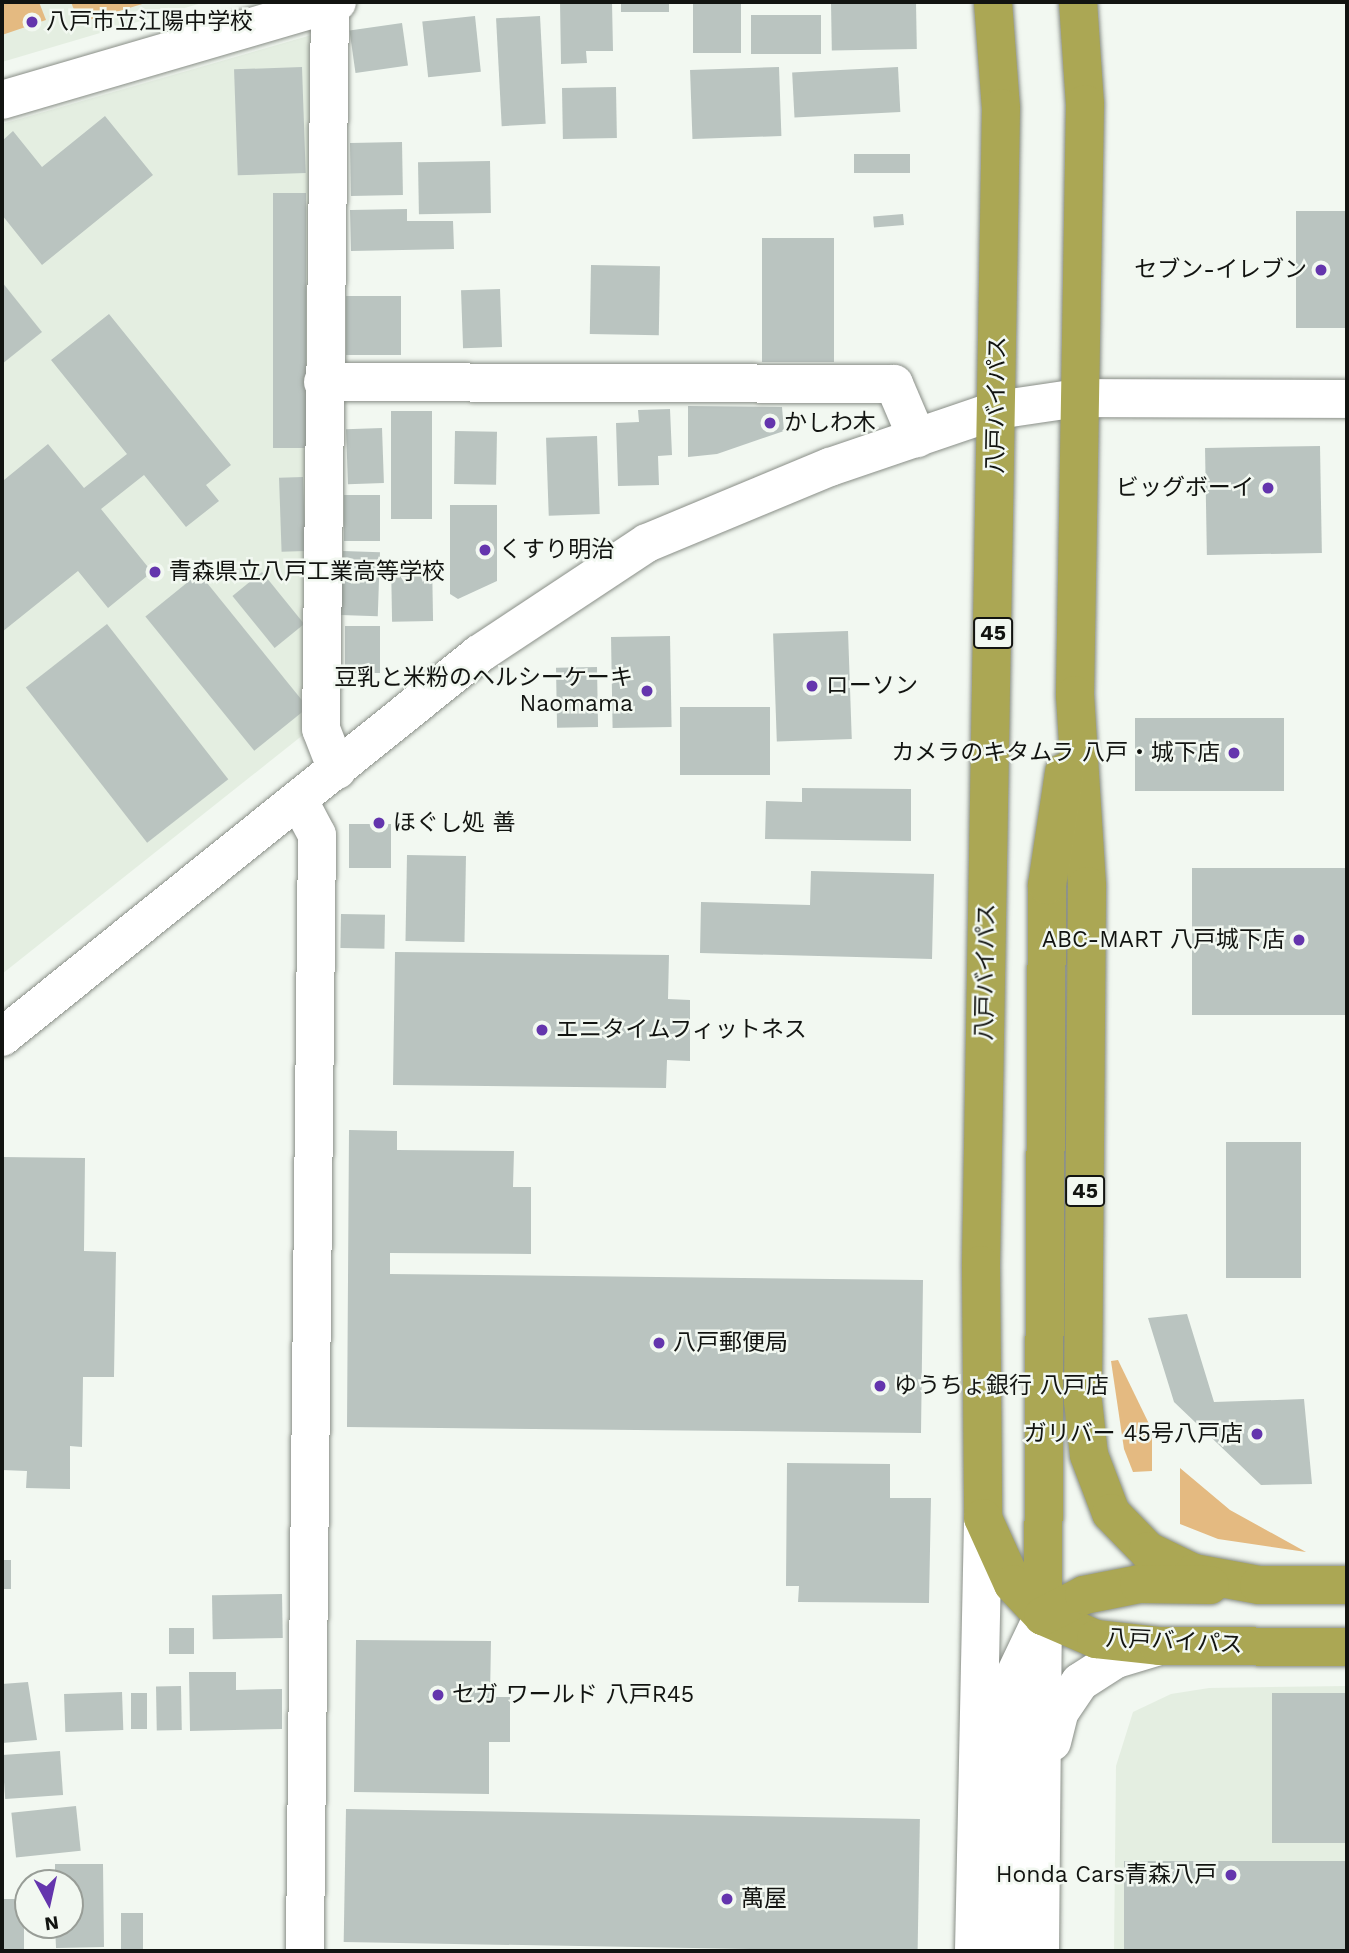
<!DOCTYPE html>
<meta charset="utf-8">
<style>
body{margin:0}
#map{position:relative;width:1349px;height:1953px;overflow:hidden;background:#f2f8f1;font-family:"Work Sans","Noto Sans JP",sans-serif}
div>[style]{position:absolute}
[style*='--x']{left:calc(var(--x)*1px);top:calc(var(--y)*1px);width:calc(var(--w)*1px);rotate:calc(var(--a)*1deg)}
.built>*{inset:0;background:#e4eee1}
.green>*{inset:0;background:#e4ba81}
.building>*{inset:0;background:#bac4c0;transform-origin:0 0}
.roads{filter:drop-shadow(0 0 2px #898e87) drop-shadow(0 0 2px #898e87)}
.minor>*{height:38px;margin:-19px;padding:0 19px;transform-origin:19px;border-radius:19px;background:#fff}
.tertiary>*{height:38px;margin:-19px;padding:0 19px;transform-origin:19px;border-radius:19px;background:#fff}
.trunk>*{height:38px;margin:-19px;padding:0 19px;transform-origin:19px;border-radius:19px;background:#aba754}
.dots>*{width:19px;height:19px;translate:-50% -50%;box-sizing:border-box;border:4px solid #f2f8f1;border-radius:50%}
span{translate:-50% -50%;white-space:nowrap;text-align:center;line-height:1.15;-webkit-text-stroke:5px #f2f8f1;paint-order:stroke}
.shield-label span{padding:2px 5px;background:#f2f8f1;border:2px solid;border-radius:5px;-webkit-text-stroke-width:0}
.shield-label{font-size:21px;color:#121411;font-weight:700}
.poi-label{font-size:23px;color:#121411}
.left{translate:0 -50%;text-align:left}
.right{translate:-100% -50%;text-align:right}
.street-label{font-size:23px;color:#121411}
.frame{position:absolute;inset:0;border:4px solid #121411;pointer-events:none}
.north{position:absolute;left:14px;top:1869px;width:70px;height:70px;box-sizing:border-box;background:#f2f8f1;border:2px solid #989d97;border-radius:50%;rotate:172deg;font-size:19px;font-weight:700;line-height:28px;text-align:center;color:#121411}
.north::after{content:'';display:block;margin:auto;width:24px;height:32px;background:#6435ad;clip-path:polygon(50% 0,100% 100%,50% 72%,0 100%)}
</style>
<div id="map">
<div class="built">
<div style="clip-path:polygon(2px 2px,205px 2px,2px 62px)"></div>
<div style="clip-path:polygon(315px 34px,308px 731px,2px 974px,2px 124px)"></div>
<div style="clip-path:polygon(1347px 1686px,1347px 1951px,1114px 1951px,1116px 1766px,1133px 1712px,1171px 1694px,1209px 1688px)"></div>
</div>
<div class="green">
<div style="clip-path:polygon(2px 2px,39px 2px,46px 20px,2px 35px)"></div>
<div style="clip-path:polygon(71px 2px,149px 2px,79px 23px)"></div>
<div style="clip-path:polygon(1118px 1360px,1152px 1430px,1152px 1471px,1133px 1472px,1124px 1449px,1111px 1361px)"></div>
<div style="clip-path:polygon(1180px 1468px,1230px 1510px,1306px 1552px,1218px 1539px,1180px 1524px)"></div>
</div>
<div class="building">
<div style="clip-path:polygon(560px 2px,612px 2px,613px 51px,586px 51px,587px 63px,561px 64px)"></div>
<div style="left:621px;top:2px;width:48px;height:10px"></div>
<div style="left:693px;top:2px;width:48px;height:51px"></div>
<div style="left:916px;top:2px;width:47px;height:85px;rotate:89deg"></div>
<div style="left:821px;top:15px;width:39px;height:70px;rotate:90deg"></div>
<div style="left:475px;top:16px;width:56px;height:53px;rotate:84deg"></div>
<div style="left:540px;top:16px;width:108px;height:44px;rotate:87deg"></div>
<div style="left:402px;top:23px;width:43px;height:53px;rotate:82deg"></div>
<div style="left:302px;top:67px;width:106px;height:68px;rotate:88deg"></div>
<div style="left:779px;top:67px;width:69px;height:89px;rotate:88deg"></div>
<div style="left:898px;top:67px;width:45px;height:106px;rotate:87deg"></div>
<div style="left:616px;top:87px;width:51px;height:54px;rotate:89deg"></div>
<div style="clip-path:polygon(105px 116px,153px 175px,42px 265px,2px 215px,2px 141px,13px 131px,42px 167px)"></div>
<div style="left:402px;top:142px;width:53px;height:52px;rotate:89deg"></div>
<div style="left:910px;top:154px;width:19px;height:56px;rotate:90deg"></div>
<div style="left:490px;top:161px;width:52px;height:72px;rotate:89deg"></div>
<div style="left:273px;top:193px;width:33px;height:255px"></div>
<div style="clip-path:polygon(407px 209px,407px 221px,453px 221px,454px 249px,351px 251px,350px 210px)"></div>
<div style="left:1296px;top:211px;width:51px;height:117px"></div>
<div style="left:903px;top:214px;width:11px;height:30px;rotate:85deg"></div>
<div style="left:762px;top:238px;width:72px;height:124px"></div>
<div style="left:591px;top:265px;width:69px;height:69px;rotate:1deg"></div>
<div style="clip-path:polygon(2px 282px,42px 332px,2px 364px)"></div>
<div style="left:500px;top:289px;width:58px;height:39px;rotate:88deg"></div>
<div style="left:346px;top:296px;width:55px;height:59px"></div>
<div style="clip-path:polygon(109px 314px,231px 465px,206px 485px,219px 501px,186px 527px,144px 475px,101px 509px,152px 572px,108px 608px,78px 571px,2px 632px,4px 480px,48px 444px,84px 488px,127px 454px,51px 360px)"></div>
<div style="clip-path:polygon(688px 406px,782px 407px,784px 431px,717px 454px,688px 457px)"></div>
<div style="clip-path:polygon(670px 409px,672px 455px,658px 456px,659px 485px,618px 486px,616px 423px,639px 422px,638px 410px)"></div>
<div style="left:391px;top:411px;width:41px;height:108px"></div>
<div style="left:382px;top:428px;width:55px;height:36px;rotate:88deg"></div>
<div style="left:455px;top:431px;width:42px;height:53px;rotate:1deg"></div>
<div style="left:597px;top:436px;width:78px;height:51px;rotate:88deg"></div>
<div style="left:1320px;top:446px;width:107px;height:115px;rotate:89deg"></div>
<div style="left:303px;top:477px;width:74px;height:24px;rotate:88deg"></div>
<div style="left:344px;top:495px;width:36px;height:46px"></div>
<div style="clip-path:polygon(450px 505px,497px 505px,497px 581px,458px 599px,450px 594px)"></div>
<div style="left:343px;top:551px;width:37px;height:64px;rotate:2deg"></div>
<div style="left:432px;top:560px;width:61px;height:41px;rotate:89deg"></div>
<div style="left:262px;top:572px;width:67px;height:38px;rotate:51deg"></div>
<div style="left:199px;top:573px;width:173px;height:69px;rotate:51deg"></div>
<div style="left:107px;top:624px;width:197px;height:103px;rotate:52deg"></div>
<div style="left:345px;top:626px;width:35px;height:47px"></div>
<div style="left:848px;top:631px;width:108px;height:75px;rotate:88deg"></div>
<div style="left:670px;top:636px;width:91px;height:59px;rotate:89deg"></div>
<div style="left:597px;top:667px;width:60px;height:41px;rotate:89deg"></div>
<div style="left:770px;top:707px;width:68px;height:90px;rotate:90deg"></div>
<div style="left:1135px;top:718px;width:149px;height:73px"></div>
<div style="clip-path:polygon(802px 788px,911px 789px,911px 841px,765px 839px,766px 801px,802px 802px)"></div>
<div style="left:349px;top:824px;width:42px;height:44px"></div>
<div style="left:407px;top:855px;width:59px;height:86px;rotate:1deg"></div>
<div style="left:1192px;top:868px;width:155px;height:147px"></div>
<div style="clip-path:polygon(811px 871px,934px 874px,932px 959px,700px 953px,701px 902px,810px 905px)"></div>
<div style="left:341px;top:914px;width:44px;height:34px;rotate:1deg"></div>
<div style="clip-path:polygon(395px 952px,669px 955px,668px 999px,690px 1000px,690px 1061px,667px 1060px,666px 1088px,393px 1085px)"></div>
<div style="clip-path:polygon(349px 1130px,397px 1131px,397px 1150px,514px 1151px,513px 1187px,531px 1187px,531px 1254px,390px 1253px,390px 1274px,923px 1280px,921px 1433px,347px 1427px)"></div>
<div style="left:1226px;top:1142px;width:75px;height:136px"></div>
<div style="clip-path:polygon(2px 1157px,85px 1158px,84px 1251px,116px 1252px,114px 1377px,83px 1377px,82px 1447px,70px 1446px,70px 1489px,26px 1488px,27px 1471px,2px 1470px)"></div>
<div style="clip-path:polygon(1187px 1314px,1214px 1402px,1304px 1399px,1312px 1484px,1261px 1485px,1174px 1402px,1148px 1318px)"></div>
<div style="clip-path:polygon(787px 1463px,890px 1464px,890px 1498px,931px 1498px,929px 1603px,798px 1602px,799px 1586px,786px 1586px)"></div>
<div style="left:2px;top:1560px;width:9px;height:29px"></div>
<div style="left:282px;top:1594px;width:44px;height:70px;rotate:89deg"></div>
<div style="left:169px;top:1628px;width:25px;height:26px"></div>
<div style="clip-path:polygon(356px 1640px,491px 1641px,490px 1697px,510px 1697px,510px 1742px,489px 1742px,489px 1794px,354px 1792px)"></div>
<div style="clip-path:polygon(189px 1672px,236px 1672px,236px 1690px,282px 1689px,282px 1729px,190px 1731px)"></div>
<div style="clip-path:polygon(28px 1682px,37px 1740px,2px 1743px,2px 1684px)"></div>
<div style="left:181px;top:1686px;width:44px;height:25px;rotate:89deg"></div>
<div style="left:122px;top:1692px;width:38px;height:58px;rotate:88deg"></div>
<div style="left:131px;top:1693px;width:16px;height:36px"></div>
<div style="left:1272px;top:1693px;width:75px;height:150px"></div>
<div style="left:60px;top:1751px;width:44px;height:58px;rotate:86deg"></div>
<div style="left:76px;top:1806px;width:45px;height:65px;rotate:84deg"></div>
<div style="left:346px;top:1809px;width:574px;height:133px;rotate:1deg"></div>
<div style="left:1124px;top:1861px;width:223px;height:90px"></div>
<div style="clip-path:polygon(55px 1864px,103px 1864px,104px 1947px,56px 1948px,55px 1925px,70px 1925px,70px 1883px,55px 1883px)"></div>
<div style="left:2px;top:1899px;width:22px;height:52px"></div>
<div style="left:121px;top:1913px;width:22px;height:38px"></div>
</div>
<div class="roads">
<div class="minor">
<div style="--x:330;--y:4;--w:725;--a:90.71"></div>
<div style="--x:321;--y:729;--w:44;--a:68.7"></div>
<div style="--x:2;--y:100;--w:349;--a:-16.3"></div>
<div style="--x:323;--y:382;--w:571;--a:0.2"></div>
<div style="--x:894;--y:384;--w:59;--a:66.9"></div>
<div style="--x:299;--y:801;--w:38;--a:62"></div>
<div style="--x:317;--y:835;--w:1116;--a:90.62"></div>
</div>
<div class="tertiary">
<div style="--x:2;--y:1037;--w:612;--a:-38.76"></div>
<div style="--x:479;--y:654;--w:201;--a:-33.5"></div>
<div style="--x:647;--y:543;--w:198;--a:-22.6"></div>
<div style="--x:830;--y:467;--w:176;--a:-18.8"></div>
<div style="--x:997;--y:410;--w:82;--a:-8.4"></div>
<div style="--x:1078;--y:398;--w:269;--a:0.2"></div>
<div style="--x:1052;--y:1742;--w:30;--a:-76"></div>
<div style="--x:1059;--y:1713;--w:37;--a:-56"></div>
<div style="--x:1080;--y:1682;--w:43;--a:-32.6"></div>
<div style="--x:1116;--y:1659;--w:45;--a:-16.8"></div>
<div style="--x:974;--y:1951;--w:433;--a:-88.8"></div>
<div style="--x:1003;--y:1951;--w:268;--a:-88.3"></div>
<div style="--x:1011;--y:1683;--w:74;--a:-64.5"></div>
<div style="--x:1040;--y:1951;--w:333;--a:-89.5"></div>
</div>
<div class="trunk">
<div style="--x:993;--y:2;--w:106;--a:85.7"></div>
<div style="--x:1001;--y:108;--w:1157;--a:90.99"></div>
<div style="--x:981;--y:1265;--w:253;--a:89.5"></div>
<div style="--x:983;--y:1518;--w:72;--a:65.6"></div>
<div style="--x:1013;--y:1584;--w:44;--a:46.8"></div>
<div style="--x:1043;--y:1616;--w:58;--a:23.5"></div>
<div style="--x:1096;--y:1639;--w:63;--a:6.3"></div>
<div style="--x:1159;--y:1646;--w:188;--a:0.3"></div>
<div style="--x:1078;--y:2;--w:102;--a:86.1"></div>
<div style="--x:1085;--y:104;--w:591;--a:90.97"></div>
<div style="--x:1075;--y:695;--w:191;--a:86.4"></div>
<div style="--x:1087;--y:886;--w:515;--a:90.45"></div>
<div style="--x:1083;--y:1401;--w:54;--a:83.7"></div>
<div style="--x:1089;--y:1455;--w:62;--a:69.2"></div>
<div style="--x:1111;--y:1513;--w:53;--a:45.8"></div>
<div style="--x:1148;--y:1551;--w:51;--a:25.6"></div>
<div style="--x:1194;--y:1573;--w:66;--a:10.5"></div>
<div style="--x:1259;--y:1585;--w:88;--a:0"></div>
<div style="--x:1043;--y:1616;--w:731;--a:-89.69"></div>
<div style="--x:1047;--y:885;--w:114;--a:-81.4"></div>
<div style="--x:1043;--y:1616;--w:46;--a:-27.1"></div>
<div style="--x:1084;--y:1595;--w:56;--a:-11.3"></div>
<div style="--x:1139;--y:1584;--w:71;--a:0.8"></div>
</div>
</div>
<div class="dots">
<div style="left:32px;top:22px;background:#6435ad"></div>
<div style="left:1321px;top:270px;background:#6435ad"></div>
<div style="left:770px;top:423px;background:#6435ad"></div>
<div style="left:1268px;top:488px;background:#6435ad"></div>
<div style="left:485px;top:550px;background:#6435ad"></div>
<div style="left:155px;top:572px;background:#6435ad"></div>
<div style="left:812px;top:686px;background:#6435ad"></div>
<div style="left:647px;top:691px;background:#6435ad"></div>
<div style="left:1234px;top:753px;background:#6435ad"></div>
<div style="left:379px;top:823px;background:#6435ad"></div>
<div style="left:1299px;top:940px;background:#6435ad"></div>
<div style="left:542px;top:1030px;background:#6435ad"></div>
<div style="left:659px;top:1343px;background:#6435ad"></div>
<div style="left:880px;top:1386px;background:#6435ad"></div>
<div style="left:1257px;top:1434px;background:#6435ad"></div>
<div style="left:438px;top:1695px;background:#6435ad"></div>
<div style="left:1231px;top:1875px;background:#6435ad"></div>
<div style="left:727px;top:1899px;background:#6435ad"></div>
</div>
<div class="shield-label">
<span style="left:993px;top:633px">45</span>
<span style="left:1085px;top:1191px">45</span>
</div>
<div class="poi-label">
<span class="left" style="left:46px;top:22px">八戸市立江陽中学校</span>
<span class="right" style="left:1307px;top:270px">セブン-イレブン</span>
<span class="left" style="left:784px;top:423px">かしわ木</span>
<span class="right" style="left:1254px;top:488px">ビッグボーイ</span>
<span class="left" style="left:499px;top:550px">くすり明治</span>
<span class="left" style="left:169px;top:572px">青森県立八戸工業高等学校</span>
<span class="right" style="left:633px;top:691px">豆乳と米粉のヘルシーケーキ<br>Naomama</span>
<span class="left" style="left:826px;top:686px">ローソン</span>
<span class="right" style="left:1220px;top:753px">カメラのキタムラ 八戸・城下店</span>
<span class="left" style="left:393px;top:823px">ほぐし処 善</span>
<span class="right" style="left:1285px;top:940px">ABC-MART 八戸城下店</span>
<span class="left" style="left:556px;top:1030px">エニタイムフィットネス</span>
<span class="left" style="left:673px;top:1343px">八戸郵便局</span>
<span class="left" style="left:894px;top:1386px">ゆうちょ銀行 八戸店</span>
<span class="right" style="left:1243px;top:1434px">ガリバー 45号八戸店</span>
<span class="left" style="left:452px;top:1695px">セガ ワールド 八戸R45</span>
<span class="right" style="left:1217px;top:1875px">Honda Cars青森八戸</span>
<span class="left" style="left:741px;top:1899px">萬屋</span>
</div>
<div class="street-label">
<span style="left:997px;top:405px;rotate:-89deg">八戸バイパス</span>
<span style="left:986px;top:972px;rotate:-89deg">八戸バイパス</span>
<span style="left:1174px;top:1642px;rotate:3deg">八戸バイパス</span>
</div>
<div class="frame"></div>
<div class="north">N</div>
</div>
